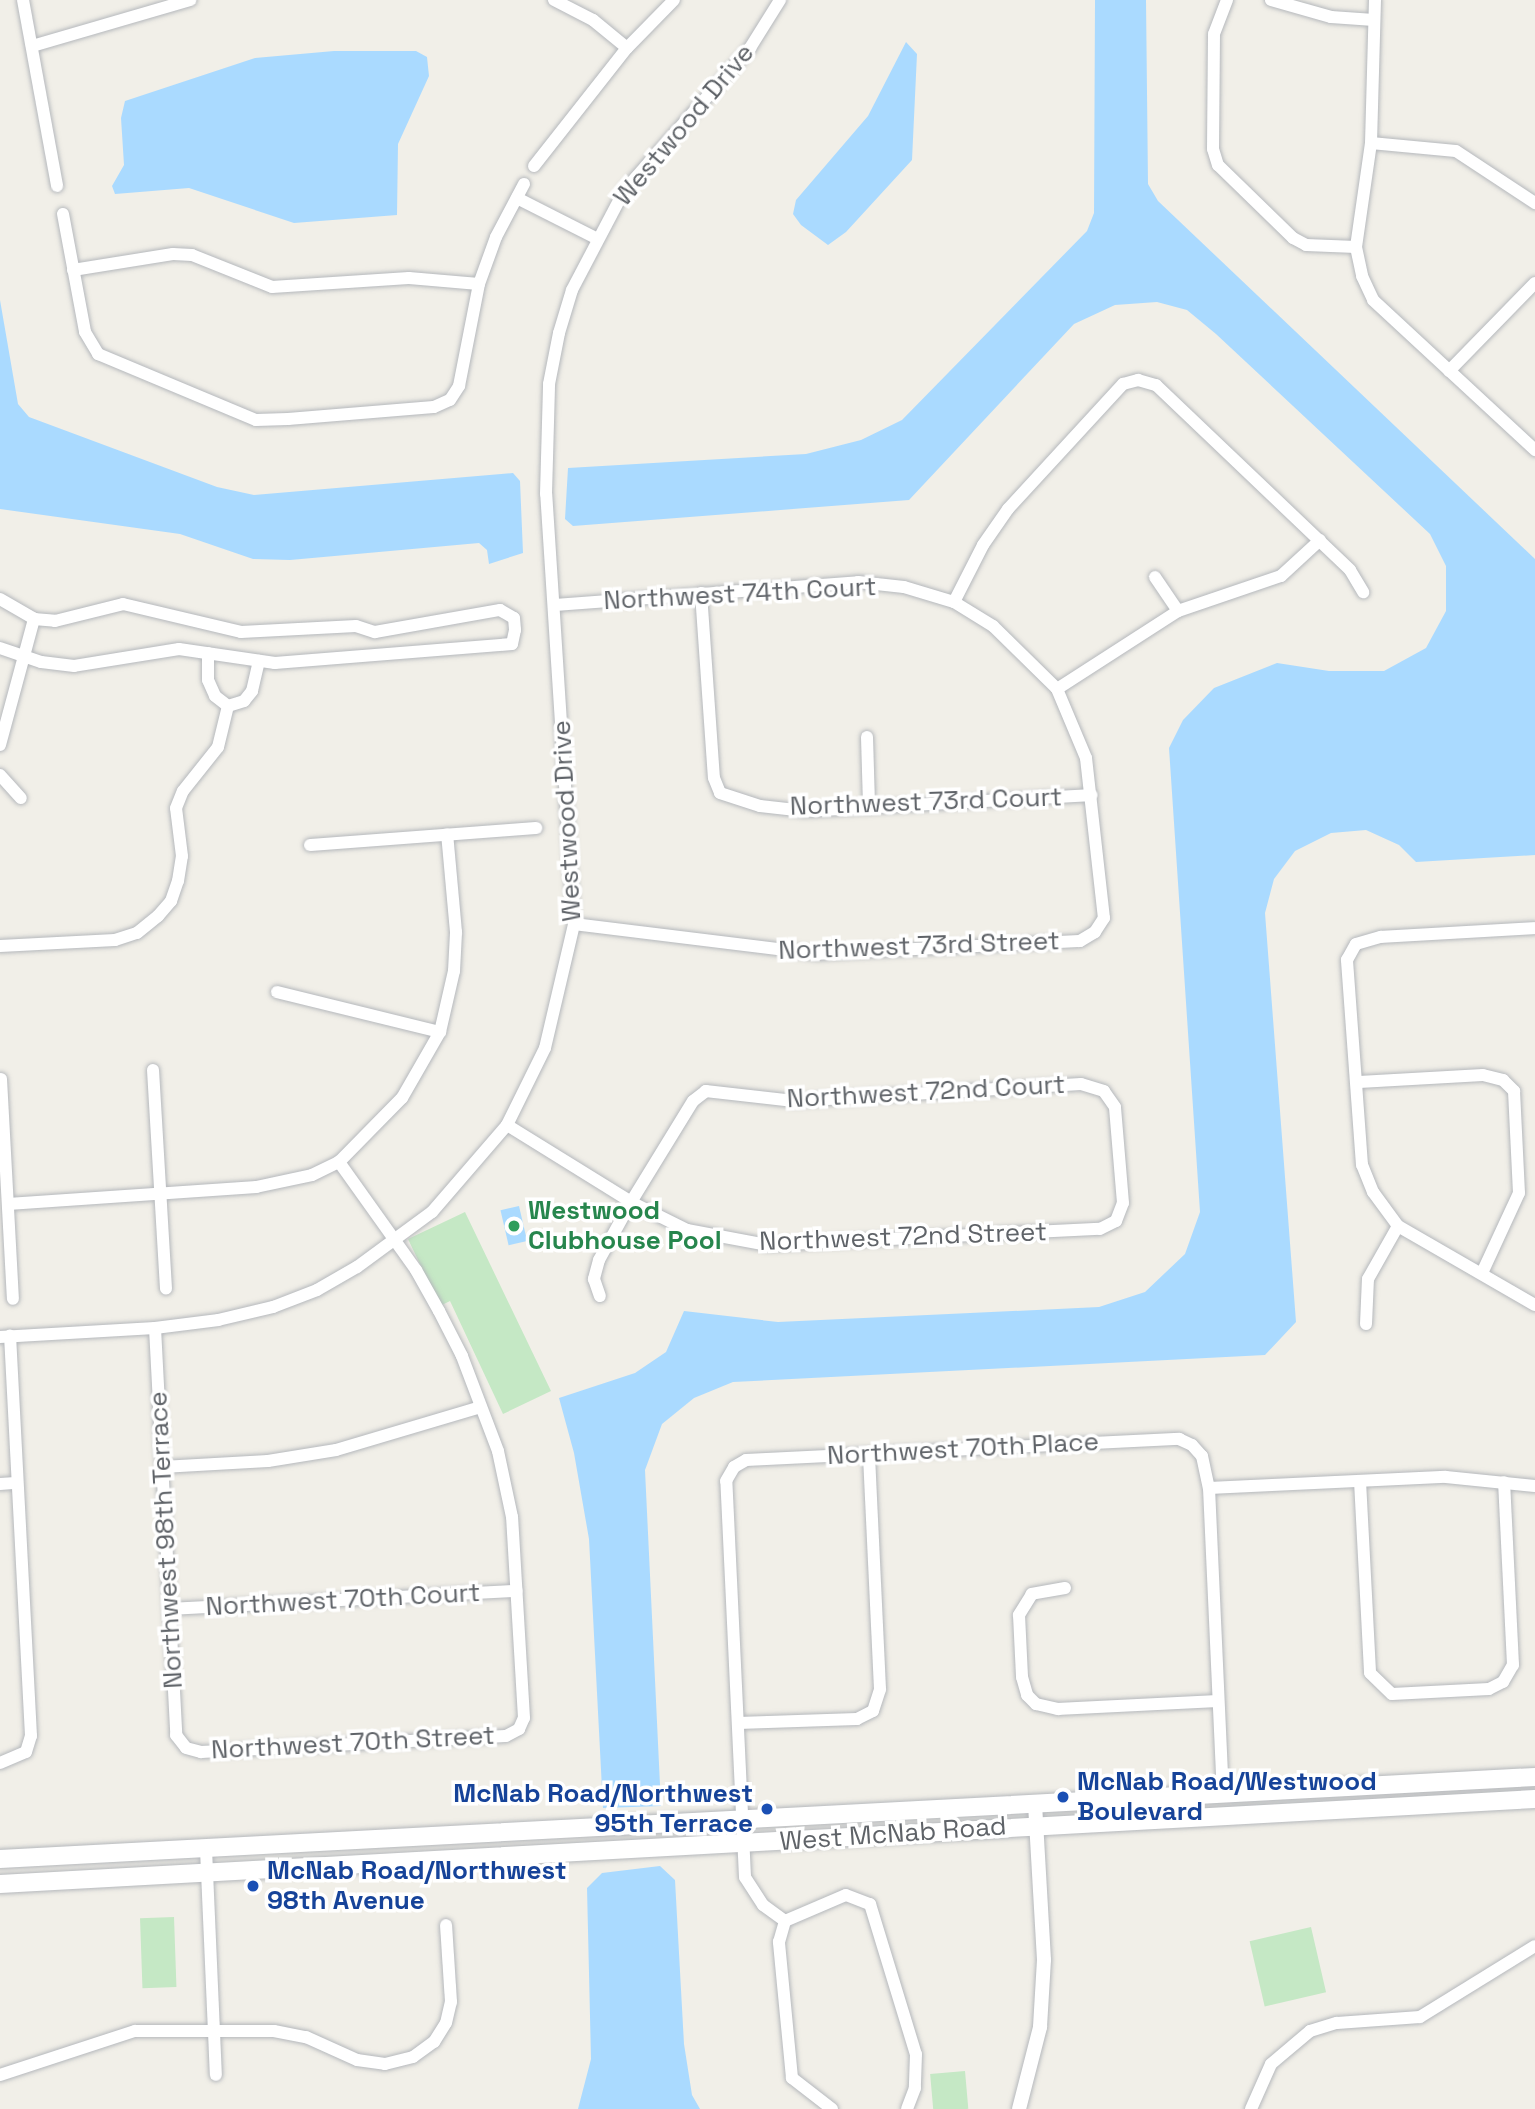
<!DOCTYPE html>
<style>
body{margin:0}
#map{position:relative;width:1535px;height:2109px;overflow:hidden;background:#f1efe8;font-family:"Space Grotesk",sans-serif}
div>[style]{position:absolute}
[style*='--x']{left:calc(var(--x)*1px);top:calc(var(--y)*1px);width:calc(var(--w)*1px);rotate:calc(var(--a)*1deg)}
.green>*{inset:0;background:#c5e8c5;transform-origin:0 0}
.water>*{inset:0;background:#aadaff;transform-origin:0 0}
.roads{filter:drop-shadow(0 0 2px #b5b8bc) drop-shadow(0 0 2px #b5b8bc)}
.minor>*{height:12px;margin:-6px;padding:0 6px;transform-origin:6px;border-radius:6px;background:#fff}
.tertiary>*{height:14px;margin:-7px;padding:0 7px;transform-origin:7px;border-radius:7px;background:#fff}
.secondary>*{height:18px;margin:-9px;padding:0 9px;transform-origin:9px;border-radius:9px;background:#fff}
.dots>*{width:19px;height:19px;translate:-50% -50%;box-sizing:border-box;border:4px solid #fff;border-radius:50%}
span{translate:-50% -50%;white-space:nowrap;text-align:center;line-height:1.15;-webkit-text-stroke:7px #fff;paint-order:stroke}
.street-label{font-size:26px;color:#5f6368}
.leisure-label{font-size:26px;color:#27864d;font-weight:700}
.left{translate:0 -50%;text-align:left}
.transit-label{font-size:26px;color:#164399;font-weight:700}
.right{translate:-100% -50%;text-align:right}
</style>
<div id="map">
<div class="green">
<div style="clip-path:polygon(465px 1212px,551px 1391px,503px 1414px,450px 1301px,440px 1306px,408px 1239px)"></div>
<div style="left:174px;top:1917px;width:70px;height:34px;rotate:88deg"></div>
<div style="left:1311px;top:1927px;width:67px;height:63px;rotate:77deg"></div>
<div style="left:965px;top:2071px;width:38px;height:35px;rotate:85deg"></div>
</div>
<div class="water">
<div style="clip-path:polygon(1095px 0,1146px 0,1148px 184px,1158px 201px,1535px 559px,1535px 855px,1416px 862px,1399px 845px,1366px 830px,1331px 833px,1295px 851px,1274px 879px,1265px 913px,1296px 1322px,1265px 1355px,733px 1382px,694px 1398px,662px 1424px,645px 1470px,661px 1806px,603px 1808px,589px 1539px,574px 1453px,559px 1398px,635px 1373px,666px 1352px,684px 1311px,778px 1322px,1099px 1307px,1145px 1292px,1185px 1254px,1200px 1212px,1169px 748px,1183px 720px,1214px 688px,1277px 663px,1329px 671px,1384px 671px,1426px 648px,1446px 611px,1446px 566px,1430px 534px,1216px 334px,1187px 310px,1157px 302px,1115px 305px,1074px 324px,909px 500px,573px 526px,565px 519px,568px 468px,806px 454px,861px 440px,902px 420px,1087px 231px,1094px 213px)"></div>
<div style="clip-path:polygon(906px 42px,917px 54px,912px 160px,846px 232px,828px 245px,801px 225px,793px 214px,796px 200px,868px 116px)"></div>
<div style="clip-path:polygon(334px 51px,416px 51px,427px 57px,429px 76px,398px 144px,397px 215px,294px 223px,189px 188px,115px 194px,112px 186px,124px 165px,121px 118px,125px 101px,255px 58px)"></div>
<div style="clip-path:polygon(0 300px,18px 404px,29px 417px,217px 487px,254px 495px,513px 473px,520px 481px,523px 553px,489px 564px,487px 550px,479px 543px,290px 560px,253px 559px,180px 534px,0 509px)"></div>
<div style="left:519px;top:1206px;width:36px;height:19px;rotate:77deg"></div>
<div style="clip-path:polygon(660px 1866px,675px 1880px,684px 2044px,692px 2095px,700px 2109px,578px 2109px,591px 2059px,587px 1888px,602px 1873px)"></div>
</div>
<div class="roads">
<div class="minor">
<div style="--x:23;--y:0;--w:189;--a:79.6"></div>
<div style="--x:554;--y:0;--w:44;--a:27.1"></div>
<div style="--x:593;--y:20;--w:44;--a:39.5"></div>
<div style="--x:1227;--y:0;--w:36;--a:111"></div>
<div style="--x:1214;--y:34;--w:115;--a:90.5"></div>
<div style="--x:1213;--y:149;--w:17;--a:73"></div>
<div style="--x:1218;--y:165;--w:105;--a:44.2"></div>
<div style="--x:1293;--y:238;--w:15;--a:28"></div>
<div style="--x:1306;--y:245;--w:50;--a:2.3"></div>
<div style="--x:1271;--y:0;--w:62;--a:15.8"></div>
<div style="--x:1331;--y:17;--w:43;--a:4"></div>
<div style="--x:1375;--y:0;--w:143;--a:91.6"></div>
<div style="--x:1371;--y:143;--w:105;--a:98.2"></div>
<div style="--x:1356;--y:247;--w:30;--a:78"></div>
<div style="--x:1362;--y:276;--w:26;--a:65"></div>
<div style="--x:1373;--y:300;--w:221;--a:42.8"></div>
<div style="--x:32;--y:46;--w:165;--a:-16.2"></div>
<div style="--x:1371;--y:143;--w:85;--a:5.4"></div>
<div style="--x:1456;--y:151;--w:95;--a:33.4"></div>
<div style="--x:534;--y:166;--w:150;--a:-51.8"></div>
<div style="--x:627;--y:48;--w:67;--a:-45.6"></div>
<div style="--x:517;--y:198;--w:89;--a:26.9"></div>
<div style="--x:63;--y:214;--w:120;--a:79.4"></div>
<div style="--x:85;--y:332;--w:26;--a:59"></div>
<div style="--x:98;--y:354;--w:171;--a:22.7"></div>
<div style="--x:256;--y:420;--w:32;--a:-2"></div>
<div style="--x:288;--y:419;--w:146;--a:-4.7"></div>
<div style="--x:434;--y:407;--w:17;--a:-24"></div>
<div style="--x:450;--y:400;--w:17;--a:-57"></div>
<div style="--x:459;--y:386;--w:104;--a:-78.9"></div>
<div style="--x:479;--y:284;--w:50;--a:-70.1"></div>
<div style="--x:496;--y:237;--w:60;--a:-62.2"></div>
<div style="--x:73;--y:270;--w:101;--a:-9.1"></div>
<div style="--x:173;--y:254;--w:19;--a:3"></div>
<div style="--x:192;--y:255;--w:86;--a:21.8"></div>
<div style="--x:272;--y:287;--w:137;--a:-3.8"></div>
<div style="--x:409;--y:278;--w:70;--a:4.9"></div>
<div style="--x:1449;--y:371;--w:123;--a:-45.7"></div>
<div style="--x:1155;--y:577;--w:41;--a:55.9"></div>
<div style="--x:701;--y:593;--w:185;--a:86"></div>
<div style="--x:714;--y:778;--w:16;--a:68"></div>
<div style="--x:720;--y:793;--w:42;--a:18"></div>
<div style="--x:760;--y:806;--w:45;--a:6.3"></div>
<div style="--x:805;--y:811;--w:287;--a:-3.2"></div>
<div style="--x:0;--y:599;--w:39;--a:30"></div>
<div style="--x:34;--y:619;--w:21;--a:5"></div>
<div style="--x:55;--y:621;--w:70;--a:-14"></div>
<div style="--x:123;--y:604;--w:121;--a:13.3"></div>
<div style="--x:241;--y:632;--w:115;--a:-3"></div>
<div style="--x:356;--y:626;--w:20;--a:18"></div>
<div style="--x:375;--y:632;--w:127;--a:-10"></div>
<div style="--x:500;--y:610;--w:16;--a:30"></div>
<div style="--x:514;--y:618;--w:12;--a:85"></div>
<div style="--x:515;--y:630;--w:14;--a:102"></div>
<div style="--x:512;--y:644;--w:238;--a:175.4"></div>
<div style="--x:275;--y:663;--w:97;--a:-171.7"></div>
<div style="--x:179;--y:649;--w:106;--a:170.8"></div>
<div style="--x:74;--y:666;--w:33;--a:-173"></div>
<div style="--x:41;--y:662;--w:43;--a:-161.1"></div>
<div style="--x:954;--y:602;--w:64;--a:-63"></div>
<div style="--x:983;--y:545;--w:44;--a:-55.2"></div>
<div style="--x:1008;--y:509;--w:170;--a:-47.4"></div>
<div style="--x:1123;--y:384;--w:16;--a:-15"></div>
<div style="--x:1138;--y:380;--w:19;--a:16"></div>
<div style="--x:1156;--y:385;--w:268;--a:43.6"></div>
<div style="--x:1350;--y:570;--w:26;--a:59"></div>
<div style="--x:555;--y:605;--w:304;--a:-4.3"></div>
<div style="--x:858;--y:582;--w:46;--a:6.2"></div>
<div style="--x:904;--y:587;--w:52;--a:16.7"></div>
<div style="--x:954;--y:602;--w:46;--a:31.6"></div>
<div style="--x:993;--y:626;--w:90;--a:44.5"></div>
<div style="--x:1057;--y:689;--w:75;--a:67.2"></div>
<div style="--x:1086;--y:758;--w:161;--a:83.6"></div>
<div style="--x:1104;--y:918;--w:17;--a:123"></div>
<div style="--x:1095;--y:932;--w:17;--a:149"></div>
<div style="--x:1080;--y:941;--w:262;--a:177.2"></div>
<div style="--x:818;--y:954;--w:246;--a:-173"></div>
<div style="--x:208;--y:653;--w:27;--a:90"></div>
<div style="--x:208;--y:680;--w:17;--a:66"></div>
<div style="--x:215;--y:696;--w:16;--a:38"></div>
<div style="--x:1057;--y:689;--w:144;--a:-32.8"></div>
<div style="--x:1178;--y:611;--w:109;--a:-18.8"></div>
<div style="--x:1281;--y:576;--w:53;--a:-42.7"></div>
<div style="--x:228;--y:706;--w:17;--a:-17"></div>
<div style="--x:244;--y:701;--w:13;--a:-51"></div>
<div style="--x:252;--y:691;--w:31;--a:-77"></div>
<div style="--x:867;--y:737;--w:69;--a:88.3"></div>
<div style="--x:0;--y:745;--w:131;--a:-74.9"></div>
<div style="--x:0;--y:775;--w:31;--a:48"></div>
<div style="--x:310;--y:845;--w:227;--a:-4.3"></div>
<div style="--x:0;--y:946;--w:115;--a:-3"></div>
<div style="--x:115;--y:940;--w:23;--a:-18"></div>
<div style="--x:137;--y:933;--w:27;--a:-39"></div>
<div style="--x:158;--y:916;--w:20;--a:-49"></div>
<div style="--x:171;--y:901;--w:21;--a:-71"></div>
<div style="--x:178;--y:881;--w:25;--a:-81"></div>
<div style="--x:182;--y:856;--w:48;--a:-97.1"></div>
<div style="--x:176;--y:808;--w:18;--a:-68"></div>
<div style="--x:183;--y:791;--w:56;--a:-51.5"></div>
<div style="--x:218;--y:747;--w:42;--a:-76.3"></div>
<div style="--x:277;--y:992;--w:168;--a:13.8"></div>
<div style="--x:153;--y:1070;--w:219;--a:86.6"></div>
<div style="--x:1;--y:1079;--w:220;--a:86.9"></div>
<div style="--x:1359;--y:1082;--w:124;--a:-3.2"></div>
<div style="--x:1483;--y:1075;--w:21;--a:14"></div>
<div style="--x:1503;--y:1080;--w:16;--a:45"></div>
<div style="--x:1514;--y:1091;--w:102;--a:87.2"></div>
<div style="--x:1519;--y:1193;--w:88;--a:114.8"></div>
<div style="--x:507;--y:1125;--w:146;--a:31.8"></div>
<div style="--x:631;--y:1202;--w:63;--a:26.6"></div>
<div style="--x:687;--y:1230;--w:81;--a:10.6"></div>
<div style="--x:767;--y:1245;--w:333;--a:-2.8"></div>
<div style="--x:1100;--y:1229;--w:18;--a:-27"></div>
<div style="--x:1116;--y:1221;--w:19;--a:-69"></div>
<div style="--x:1123;--y:1203;--w:96;--a:-94.8"></div>
<div style="--x:1115;--y:1107;--w:19;--a:-125"></div>
<div style="--x:1104;--y:1091;--w:24;--a:-163"></div>
<div style="--x:1081;--y:1084;--w:288;--a:176.6"></div>
<div style="--x:794;--y:1101;--w:89;--a:-173.5"></div>
<div style="--x:706;--y:1091;--w:16;--a:142"></div>
<div style="--x:693;--y:1101;--w:119;--a:121.5"></div>
<div style="--x:631;--y:1202;--w:66;--a:118.9"></div>
<div style="--x:599;--y:1260;--w:20;--a:105"></div>
<div style="--x:594;--y:1279;--w:18;--a:71"></div>
<div style="--x:8;--y:1204;--w:249;--a:-3.9"></div>
<div style="--x:256;--y:1187;--w:57;--a:-12.1"></div>
<div style="--x:312;--y:1175;--w:30;--a:-26"></div>
<div style="--x:339;--y:1162;--w:90;--a:-45.5"></div>
<div style="--x:402;--y:1098;--w:76;--a:-60.1"></div>
<div style="--x:440;--y:1032;--w:63;--a:-77.1"></div>
<div style="--x:454;--y:971;--w:39;--a:-87"></div>
<div style="--x:456;--y:932;--w:98;--a:-95.2"></div>
<div style="--x:1398;--y:1226;--w:158;--a:30"></div>
<div style="--x:1366;--y:1324;--w:45;--a:-87.5"></div>
<div style="--x:1368;--y:1279;--w:61;--a:-60.5"></div>
<div style="--x:1398;--y:1226;--w:42;--a:-126.3"></div>
<div style="--x:1373;--y:1192;--w:29;--a:-112"></div>
<div style="--x:1362;--y:1165;--w:206;--a:-94.2"></div>
<div style="--x:1347;--y:960;--w:18;--a:-61"></div>
<div style="--x:1356;--y:944;--w:26;--a:-16"></div>
<div style="--x:1381;--y:937;--w:154;--a:-3.3"></div>
<div style="--x:155;--y:1328;--w:408;--a:87"></div>
<div style="--x:176;--y:1735;--w:16;--a:52"></div>
<div style="--x:186;--y:1748;--w:16;--a:15"></div>
<div style="--x:201;--y:1752;--w:305;--a:-3"></div>
<div style="--x:506;--y:1736;--w:15;--a:-28"></div>
<div style="--x:519;--y:1729;--w:12;--a:-66"></div>
<div style="--x:524;--y:1718;--w:201;--a:-93.4"></div>
<div style="--x:512;--y:1517;--w:67;--a:-102"></div>
<div style="--x:498;--y:1451;--w:102;--a:-110.8"></div>
<div style="--x:462;--y:1356;--w:51;--a:-117.1"></div>
<div style="--x:439;--y:1311;--w:47;--a:-119.3"></div>
<div style="--x:416;--y:1270;--w:133;--a:-125.5"></div>
<div style="--x:0;--y:1337;--w:155;--a:-3.3"></div>
<div style="--x:155;--y:1328;--w:64;--a:-7.2"></div>
<div style="--x:218;--y:1320;--w:57;--a:-13.3"></div>
<div style="--x:273;--y:1307;--w:47;--a:-21.1"></div>
<div style="--x:317;--y:1290;--w:46;--a:-29.9"></div>
<div style="--x:357;--y:1267;--w:93;--a:-36.3"></div>
<div style="--x:432;--y:1212;--w:115;--a:-49.2"></div>
<div style="--x:507;--y:1125;--w:86;--a:-63.7"></div>
<div style="--x:545;--y:1048;--w:127;--a:-76.8"></div>
<div style="--x:574;--y:924;--w:431;--a:-93.7"></div>
<div style="--x:546;--y:494;--w:110;--a:-88.4"></div>
<div style="--x:549;--y:384;--w:52;--a:-78.9"></div>
<div style="--x:559;--y:333;--w:45;--a:-73.2"></div>
<div style="--x:572;--y:290;--w:112;--a:-62.3"></div>
<div style="--x:624;--y:191;--w:191;--a:-48.6"></div>
<div style="--x:750;--y:48;--w:57;--a:-58"></div>
<div style="--x:162;--y:1467;--w:106;--a:-3.2"></div>
<div style="--x:268;--y:1461;--w:69;--a:-9.2"></div>
<div style="--x:336;--y:1450;--w:151;--a:-16.5"></div>
<div style="--x:1360;--y:1481;--w:192;--a:87"></div>
<div style="--x:1370;--y:1673;--w:30;--a:44"></div>
<div style="--x:1392;--y:1694;--w:97;--a:-3"></div>
<div style="--x:1489;--y:1689;--w:16;--a:-27"></div>
<div style="--x:1503;--y:1682;--w:20;--a:-60"></div>
<div style="--x:1513;--y:1665;--w:183;--a:-92.8"></div>
<div style="--x:0;--y:1484;--w:16;--a:-4"></div>
<div style="--x:1209;--y:1488;--w:237;--a:-2.7"></div>
<div style="--x:1446;--y:1477;--w:89;--a:5.8"></div>
<div style="--x:1065;--y:1588;--w:34;--a:170"></div>
<div style="--x:1032;--y:1594;--w:25;--a:122"></div>
<div style="--x:1019;--y:1615;--w:62;--a:87.2"></div>
<div style="--x:1022;--y:1677;--w:19;--a:74"></div>
<div style="--x:1027;--y:1695;--w:13;--a:45"></div>
<div style="--x:1036;--y:1704;--w:23;--a:13"></div>
<div style="--x:1058;--y:1709;--w:159;--a:-2.9"></div>
<div style="--x:170;--y:1609;--w:347;--a:-3"></div>
<div style="--x:738;--y:1723;--w:119;--a:-1.9"></div>
<div style="--x:857;--y:1719;--w:18;--a:-27"></div>
<div style="--x:873;--y:1711;--w:23;--a:-72"></div>
<div style="--x:880;--y:1689;--w:235;--a:-92.7"></div>
<div style="--x:0;--y:1763;--w:28;--a:-23"></div>
<div style="--x:26;--y:1752;--w:17;--a:-73"></div>
<div style="--x:31;--y:1736;--w:401;--a:-93"></div>
<div style="--x:206;--y:1849;--w:226;--a:87.5"></div>
<div style="--x:785;--y:1921;--w:27;--a:-144"></div>
<div style="--x:763;--y:1905;--w:33;--a:-123"></div>
<div style="--x:745;--y:1877;--w:396;--a:-92.7"></div>
<div style="--x:726;--y:1481;--w:16;--a:-60"></div>
<div style="--x:734;--y:1467;--w:14;--a:-30"></div>
<div style="--x:746;--y:1460;--w:434;--a:-2.8"></div>
<div style="--x:1179;--y:1439;--w:14;--a:25"></div>
<div style="--x:1192;--y:1445;--w:15;--a:48"></div>
<div style="--x:1202;--y:1456;--w:33;--a:78"></div>
<div style="--x:1209;--y:1488;--w:305;--a:87.4"></div>
<div style="--x:0;--y:2075;--w:142;--a:-18.1"></div>
<div style="--x:135;--y:2031;--w:139;--a:0"></div>
<div style="--x:274;--y:2031;--w:33;--a:11"></div>
<div style="--x:306;--y:2037;--w:56;--a:24.3"></div>
<div style="--x:357;--y:2060;--w:28;--a:8"></div>
<div style="--x:385;--y:2064;--w:29;--a:-14"></div>
<div style="--x:413;--y:2057;--w:26;--a:-36"></div>
<div style="--x:434;--y:2042;--w:22;--a:-58"></div>
<div style="--x:446;--y:2023;--w:22;--a:-77"></div>
<div style="--x:451;--y:2002;--w:77;--a:-93.7"></div>
<div style="--x:832;--y:2109;--w:51;--a:-142.2"></div>
<div style="--x:792;--y:2078;--w:137;--a:-95.5"></div>
<div style="--x:779;--y:1942;--w:22;--a:-74"></div>
<div style="--x:785;--y:1921;--w:66;--a:-23.1"></div>
<div style="--x:846;--y:1895;--w:26;--a:21"></div>
<div style="--x:870;--y:1904;--w:157;--a:73"></div>
<div style="--x:916;--y:2054;--w:34;--a:92"></div>
<div style="--x:915;--y:2088;--w:22;--a:111"></div>
<div style="--x:1251;--y:2109;--w:49;--a:-66"></div>
<div style="--x:1271;--y:2064;--w:51;--a:-40.2"></div>
<div style="--x:1310;--y:2031;--w:28;--a:-17"></div>
<div style="--x:1337;--y:2023;--w:83;--a:-4.1"></div>
<div style="--x:1420;--y:2017;--w:135;--a:-31.7"></div>
</div>
<div class="tertiary">
<div style="--x:1019;--y:2109;--w:85;--a:-75.6"></div>
<div style="--x:1040;--y:2027;--w:67;--a:-86.6"></div>
<div style="--x:1044;--y:1960;--w:157;--a:-93.3"></div>
</div>
<div class="secondary">
<div style="--x:0;--y:1859;--w:1537;--a:-3.06"></div>
<div style="--x:0;--y:1884;--w:1537;--a:-3.17"></div>
</div>
</div>
<div class="dots">
<div style="left:514px;top:1226px;background:#2e9e5b"></div>
<div style="left:1063px;top:1797px;background:#1a4fb4"></div>
<div style="left:767px;top:1809px;background:#1a4fb4"></div>
<div style="left:253px;top:1886px;background:#1a4fb4"></div>
</div>
<div class="street-label">
<span style="left:684px;top:125px;rotate:-50deg">Westwood Drive</span>
<span style="left:740px;top:594px;rotate:-3deg">Northwest 74th Court</span>
<span style="left:926px;top:802px;rotate:-2deg">Northwest 73rd Court</span>
<span style="left:567px;top:821px;rotate:-93deg">Westwood Drive</span>
<span style="left:919px;top:946px;rotate:-2deg">Northwest 73rd Street</span>
<span style="left:926px;top:1092px;rotate:-3deg">Northwest 72nd Court</span>
<span style="left:903px;top:1237px;rotate:-2deg">Northwest 72nd Street</span>
<span style="left:963px;top:1449px;rotate:-3deg">Northwest 70th Place</span>
<span style="left:166px;top:1540px;rotate:-93deg">Northwest 98th Terrace</span>
<span style="left:343px;top:1600px;rotate:-3deg">Northwest 70th Court</span>
<span style="left:353px;top:1743px;rotate:-3deg">Northwest 70th Street</span>
<span style="left:893px;top:1834px;rotate:-4deg">West McNab Road</span>
</div>
<div class="leisure-label">
<span class="left" style="left:528px;top:1226px">Westwood<br>Clubhouse Pool</span>
</div>
<div class="transit-label">
<span class="left" style="left:1077px;top:1797px">McNab Road/Westwood<br>Boulevard</span>
<span class="right" style="left:753px;top:1809px">McNab Road/Northwest<br>95th Terrace</span>
<span class="left" style="left:267px;top:1886px">McNab Road/Northwest<br>98th Avenue</span>
</div>
</div>
